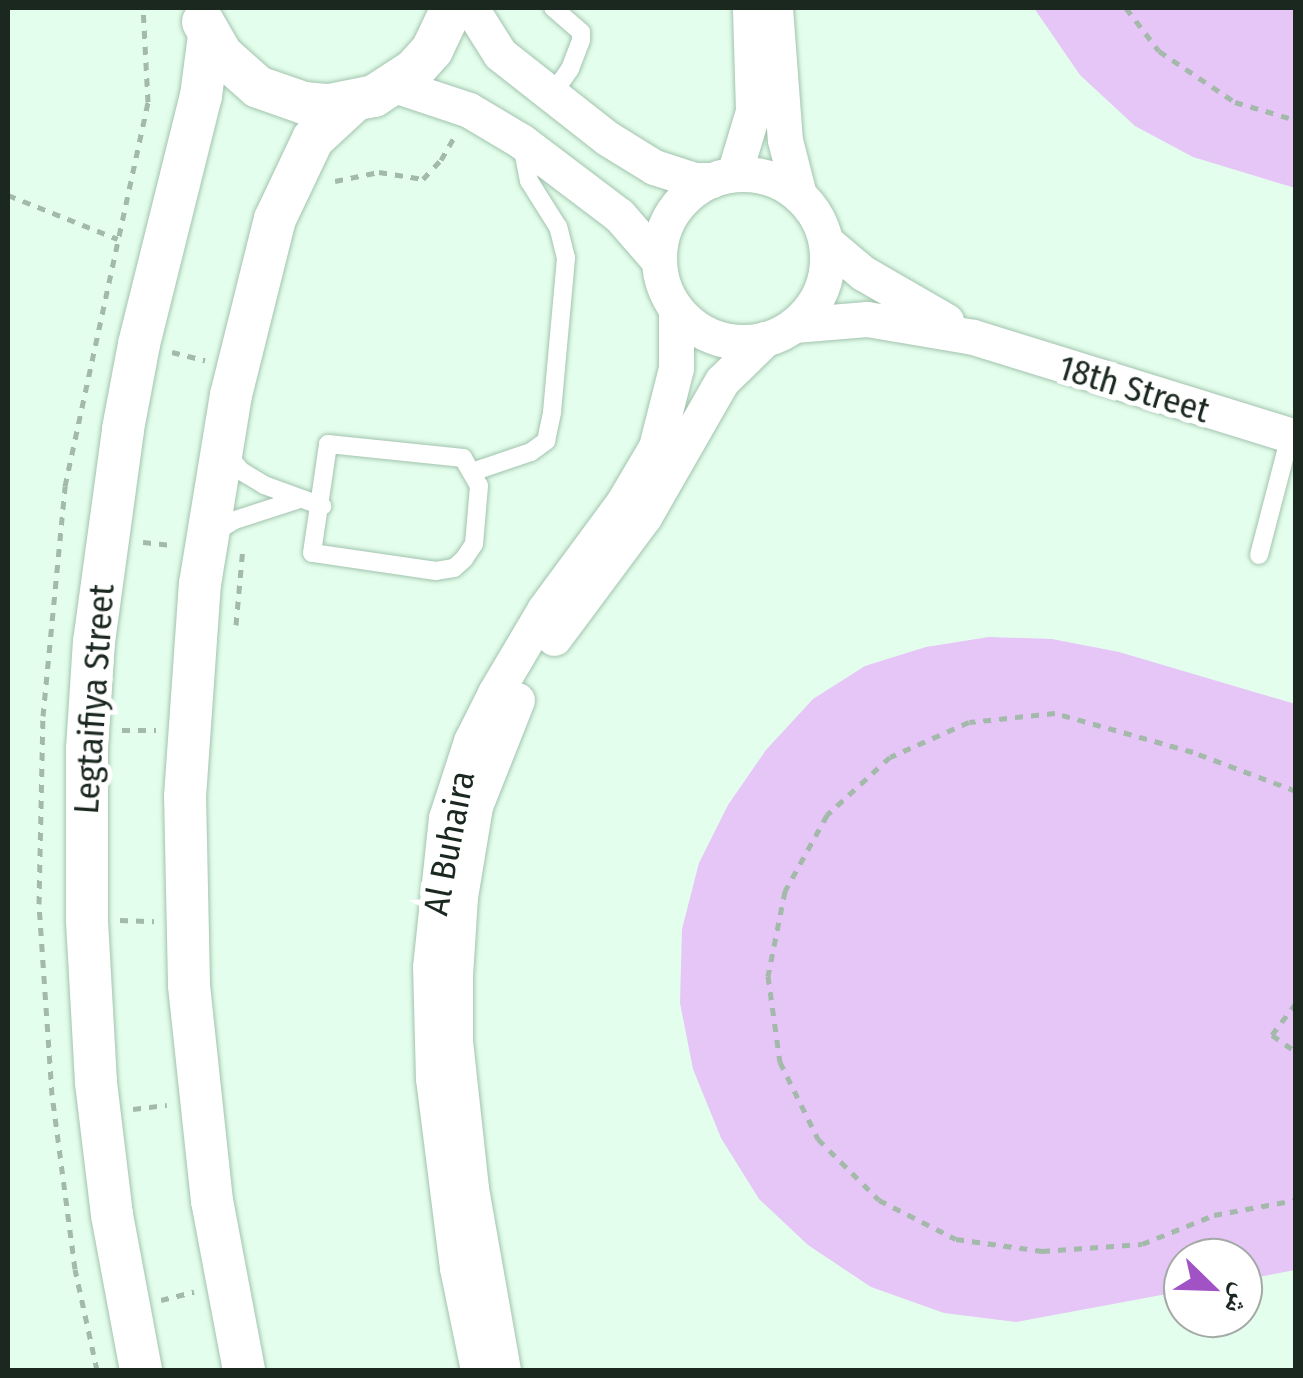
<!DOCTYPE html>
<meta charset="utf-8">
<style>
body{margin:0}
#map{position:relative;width:1303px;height:1378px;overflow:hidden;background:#e3feec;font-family:"Fira Sans Condensed","Noto Naskh Arabic",sans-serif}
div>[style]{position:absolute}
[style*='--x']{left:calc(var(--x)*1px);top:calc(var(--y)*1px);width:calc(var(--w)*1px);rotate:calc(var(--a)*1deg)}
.green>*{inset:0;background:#e6c5f7}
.path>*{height:5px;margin-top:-2.5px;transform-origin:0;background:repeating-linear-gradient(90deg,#a3b9aa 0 8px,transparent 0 16px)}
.roads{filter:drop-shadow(0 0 2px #a2c3ae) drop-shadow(0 0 2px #a2c3ae)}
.service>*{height:18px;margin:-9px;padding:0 9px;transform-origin:9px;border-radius:9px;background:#fff}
.minor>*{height:35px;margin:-17.5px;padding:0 17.5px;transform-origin:17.5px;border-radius:17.5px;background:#fff}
.minor>.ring{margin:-17.5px;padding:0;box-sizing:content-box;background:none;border:35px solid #fff;border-radius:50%}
.tertiary>*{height:42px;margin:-21px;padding:0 21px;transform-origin:21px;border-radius:21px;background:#fff}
span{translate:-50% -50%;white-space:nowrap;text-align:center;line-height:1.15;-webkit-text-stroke:10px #fff;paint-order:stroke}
.street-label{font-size:35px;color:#1b2820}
.frame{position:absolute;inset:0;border:10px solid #1b2820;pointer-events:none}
.north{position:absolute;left:1163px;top:1238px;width:100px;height:100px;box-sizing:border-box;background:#fff;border:2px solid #a4a9a6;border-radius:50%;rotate:113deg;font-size:28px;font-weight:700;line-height:40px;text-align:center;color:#1b2820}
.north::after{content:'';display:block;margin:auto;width:35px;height:45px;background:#a152c4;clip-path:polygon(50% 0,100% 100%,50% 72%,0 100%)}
</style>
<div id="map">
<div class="green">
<div style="clip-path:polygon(1034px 8px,1295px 8px,1295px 188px,1193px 157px,1135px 126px,1080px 75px)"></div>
<div style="clip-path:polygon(989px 637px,1052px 639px,1119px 652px,1295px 704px,1295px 1270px,1243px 1280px,1243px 1258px,1183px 1258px,1183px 1291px,1016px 1322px,944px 1313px,871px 1287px,808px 1245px,759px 1199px,721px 1138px,693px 1069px,680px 1003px,682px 929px,699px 863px,728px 805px,766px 750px,813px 699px,865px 666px,926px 647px)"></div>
</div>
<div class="path">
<div style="--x:1126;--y:8;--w:54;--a:52.5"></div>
<div style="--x:1159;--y:51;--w:92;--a:33.9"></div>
<div style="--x:1235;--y:102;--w:64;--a:16.4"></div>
<div style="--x:335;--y:181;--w:45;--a:-11.6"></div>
<div style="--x:379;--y:172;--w:45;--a:9"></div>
<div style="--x:423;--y:179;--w:26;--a:-47"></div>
<div style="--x:441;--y:160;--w:28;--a:-60"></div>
<div style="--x:8;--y:195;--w:118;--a:21.8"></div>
<div style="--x:172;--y:352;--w:34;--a:14"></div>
<div style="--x:143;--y:542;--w:29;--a:6"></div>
<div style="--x:236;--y:625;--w:78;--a:-84.9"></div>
<div style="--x:122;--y:730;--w:34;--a:0"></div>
<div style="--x:1296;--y:791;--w:110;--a:-159.3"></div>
<div style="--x:1193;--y:752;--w:143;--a:-164.2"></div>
<div style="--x:1055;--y:713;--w:86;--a:174"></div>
<div style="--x:969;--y:722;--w:86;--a:156.1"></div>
<div style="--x:890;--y:757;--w:86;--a:137.4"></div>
<div style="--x:827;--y:815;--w:87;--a:118.9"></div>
<div style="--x:785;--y:891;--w:87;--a:101.3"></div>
<div style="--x:768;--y:976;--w:87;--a:82.1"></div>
<div style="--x:780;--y:1062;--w:86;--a:63.7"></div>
<div style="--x:818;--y:1139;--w:86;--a:45"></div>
<div style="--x:879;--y:1200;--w:86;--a:26.9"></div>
<div style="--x:956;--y:1239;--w:87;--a:7.9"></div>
<div style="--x:1042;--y:1251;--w:100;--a:-4"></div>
<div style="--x:1142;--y:1244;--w:78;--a:-21.9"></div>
<div style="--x:1214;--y:1215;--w:83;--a:-10.4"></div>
<div style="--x:120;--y:920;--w:34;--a:2"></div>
<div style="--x:1296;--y:1003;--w:40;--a:127"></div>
<div style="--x:1272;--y:1035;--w:29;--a:35"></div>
<div style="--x:133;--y:1109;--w:34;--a:-7"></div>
<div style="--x:161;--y:1300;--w:34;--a:-14"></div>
<div style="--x:97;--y:1370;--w:103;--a:-102.3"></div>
<div style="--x:75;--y:1269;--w:176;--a:-97.5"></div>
<div style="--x:52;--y:1095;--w:191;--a:-93.9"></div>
<div style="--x:39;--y:904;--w:188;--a:-88.8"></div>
<div style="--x:43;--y:716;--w:231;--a:-84.5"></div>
<div style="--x:65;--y:486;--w:393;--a:-77.8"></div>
<div style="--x:148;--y:102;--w:94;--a:-93"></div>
</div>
<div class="roads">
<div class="service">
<div style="--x:551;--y:96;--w:33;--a:-55"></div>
<div style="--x:570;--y:69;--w:31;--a:-69"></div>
<div style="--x:581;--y:40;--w:8;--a:-90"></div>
<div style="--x:581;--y:32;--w:37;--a:-139"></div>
<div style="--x:328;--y:444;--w:136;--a:5.9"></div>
<div style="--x:463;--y:458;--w:32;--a:60"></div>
<div style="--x:479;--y:486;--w:58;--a:94.9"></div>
<div style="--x:474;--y:544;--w:18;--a:124"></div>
<div style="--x:464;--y:559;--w:13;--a:138"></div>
<div style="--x:454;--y:568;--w:18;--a:171"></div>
<div style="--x:436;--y:571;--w:125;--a:-171.7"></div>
<div style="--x:312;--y:553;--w:110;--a:-81.6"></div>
<div style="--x:225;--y:452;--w:25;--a:50"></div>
<div style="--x:241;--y:471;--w:27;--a:31"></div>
<div style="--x:264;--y:485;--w:62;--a:19.9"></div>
<div style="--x:475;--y:471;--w:59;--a:-18.7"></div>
<div style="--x:531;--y:452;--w:19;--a:-36"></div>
<div style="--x:546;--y:441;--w:30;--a:-78"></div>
<div style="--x:552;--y:412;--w:155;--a:-84.8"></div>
<div style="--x:566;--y:258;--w:32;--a:-104"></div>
<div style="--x:558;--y:227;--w:54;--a:-122.2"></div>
<div style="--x:529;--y:181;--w:36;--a:-101"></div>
<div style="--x:215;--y:532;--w:23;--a:-31"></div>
<div style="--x:235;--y:520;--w:65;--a:-17.9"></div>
<div style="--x:1259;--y:555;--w:123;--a:-75.4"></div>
</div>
<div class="minor">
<div style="--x:471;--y:8;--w:54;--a:57.8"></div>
<div style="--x:500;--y:54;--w:136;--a:38.1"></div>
<div style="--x:607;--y:138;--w:55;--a:31.7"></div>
<div style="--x:654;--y:167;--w:42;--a:18"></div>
<div style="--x:694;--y:180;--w:18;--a:0"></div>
<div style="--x:775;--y:8;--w:132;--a:85.7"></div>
<div style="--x:785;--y:140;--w:57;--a:75.7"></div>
<div style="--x:394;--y:85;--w:79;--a:18.4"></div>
<div style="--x:469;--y:110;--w:61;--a:30.8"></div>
<div style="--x:521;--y:141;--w:123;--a:37.1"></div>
<div style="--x:619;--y:215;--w:61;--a:49"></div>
<div style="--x:734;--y:174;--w:66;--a:-73.2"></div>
<div style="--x:753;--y:111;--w:103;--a:-91.7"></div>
<div class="ring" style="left:659px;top:174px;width:133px;height:133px"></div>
<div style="--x:826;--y:242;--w:48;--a:40"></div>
<div style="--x:863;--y:273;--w:96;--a:30"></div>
<div style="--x:794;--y:325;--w:73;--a:-4.7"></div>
<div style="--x:867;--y:319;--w:108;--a:9.6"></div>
<div style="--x:973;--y:337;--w:338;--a:17.2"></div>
<div style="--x:554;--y:638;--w:151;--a:-53.4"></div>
<div style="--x:644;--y:517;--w:157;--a:-60.2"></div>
<div style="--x:722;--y:381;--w:60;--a:-44.3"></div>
<div style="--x:478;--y:1370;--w:104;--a:-101.6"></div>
<div style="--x:457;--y:1268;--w:191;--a:-97.2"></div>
<div style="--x:433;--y:1079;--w:112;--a:-91.5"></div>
<div style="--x:430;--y:967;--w:150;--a:-83.9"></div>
<div style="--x:446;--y:818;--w:81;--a:-72"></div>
<div style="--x:471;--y:741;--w:54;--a:-63.4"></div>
<div style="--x:495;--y:693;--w:96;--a:-59.4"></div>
<div style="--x:544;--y:610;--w:133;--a:-53.6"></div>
<div style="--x:623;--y:503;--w:65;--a:-59.5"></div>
<div style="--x:656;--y:447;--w:81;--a:-75.8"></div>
<div style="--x:676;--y:368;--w:59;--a:-90"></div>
<div style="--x:503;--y:1370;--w:185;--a:-100"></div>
<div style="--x:471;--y:1188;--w:148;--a:-96.2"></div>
<div style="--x:455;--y:1041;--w:65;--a:-90"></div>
<div style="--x:455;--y:976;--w:79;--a:-86.4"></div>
<div style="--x:460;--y:897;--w:92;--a:-80.6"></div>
<div style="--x:475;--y:806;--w:114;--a:-68.4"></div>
</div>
<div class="tertiary">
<div style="--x:203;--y:22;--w:38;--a:60"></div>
<div style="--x:222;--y:55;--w:48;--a:41.6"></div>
<div style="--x:258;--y:87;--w:49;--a:19.2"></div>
<div style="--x:304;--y:103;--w:25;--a:5"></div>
<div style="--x:329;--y:105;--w:46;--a:-11.3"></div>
<div style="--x:374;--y:96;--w:48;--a:-33"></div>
<div style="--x:414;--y:70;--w:27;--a:-48"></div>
<div style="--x:432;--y:50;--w:47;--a:-64.5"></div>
<div style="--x:141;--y:1370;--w:158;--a:-100.6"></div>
<div style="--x:112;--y:1215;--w:134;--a:-96.9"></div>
<div style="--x:96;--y:1082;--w:162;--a:-93.2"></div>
<div style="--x:87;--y:920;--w:171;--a:-90"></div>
<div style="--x:87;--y:749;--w:107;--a:-86.3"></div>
<div style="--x:94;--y:642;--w:215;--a:-82.2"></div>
<div style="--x:123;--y:429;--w:86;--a:-79.3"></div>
<div style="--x:139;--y:344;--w:256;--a:-76"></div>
<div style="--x:201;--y:96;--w:62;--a:-82.5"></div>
<div style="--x:244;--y:1370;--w:172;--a:-100.7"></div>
<div style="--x:212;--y:1201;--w:218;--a:-96.1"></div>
<div style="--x:189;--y:984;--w:187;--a:-91.2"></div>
<div style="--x:185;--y:797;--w:214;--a:-86"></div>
<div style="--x:200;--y:584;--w:192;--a:-80.7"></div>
<div style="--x:231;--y:395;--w:181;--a:-76"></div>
<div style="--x:275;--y:219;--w:89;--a:-64.6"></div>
<div style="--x:313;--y:139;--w:54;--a:-42.8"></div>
</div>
</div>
<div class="street-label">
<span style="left:1134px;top:389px;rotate:17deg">18th Street</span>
<span style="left:94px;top:699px;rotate:-86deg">Legtaifiya Street</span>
<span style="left:449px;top:843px;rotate:-79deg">Al Buhaira</span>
</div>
<div class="frame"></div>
<div class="north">ش</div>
</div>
